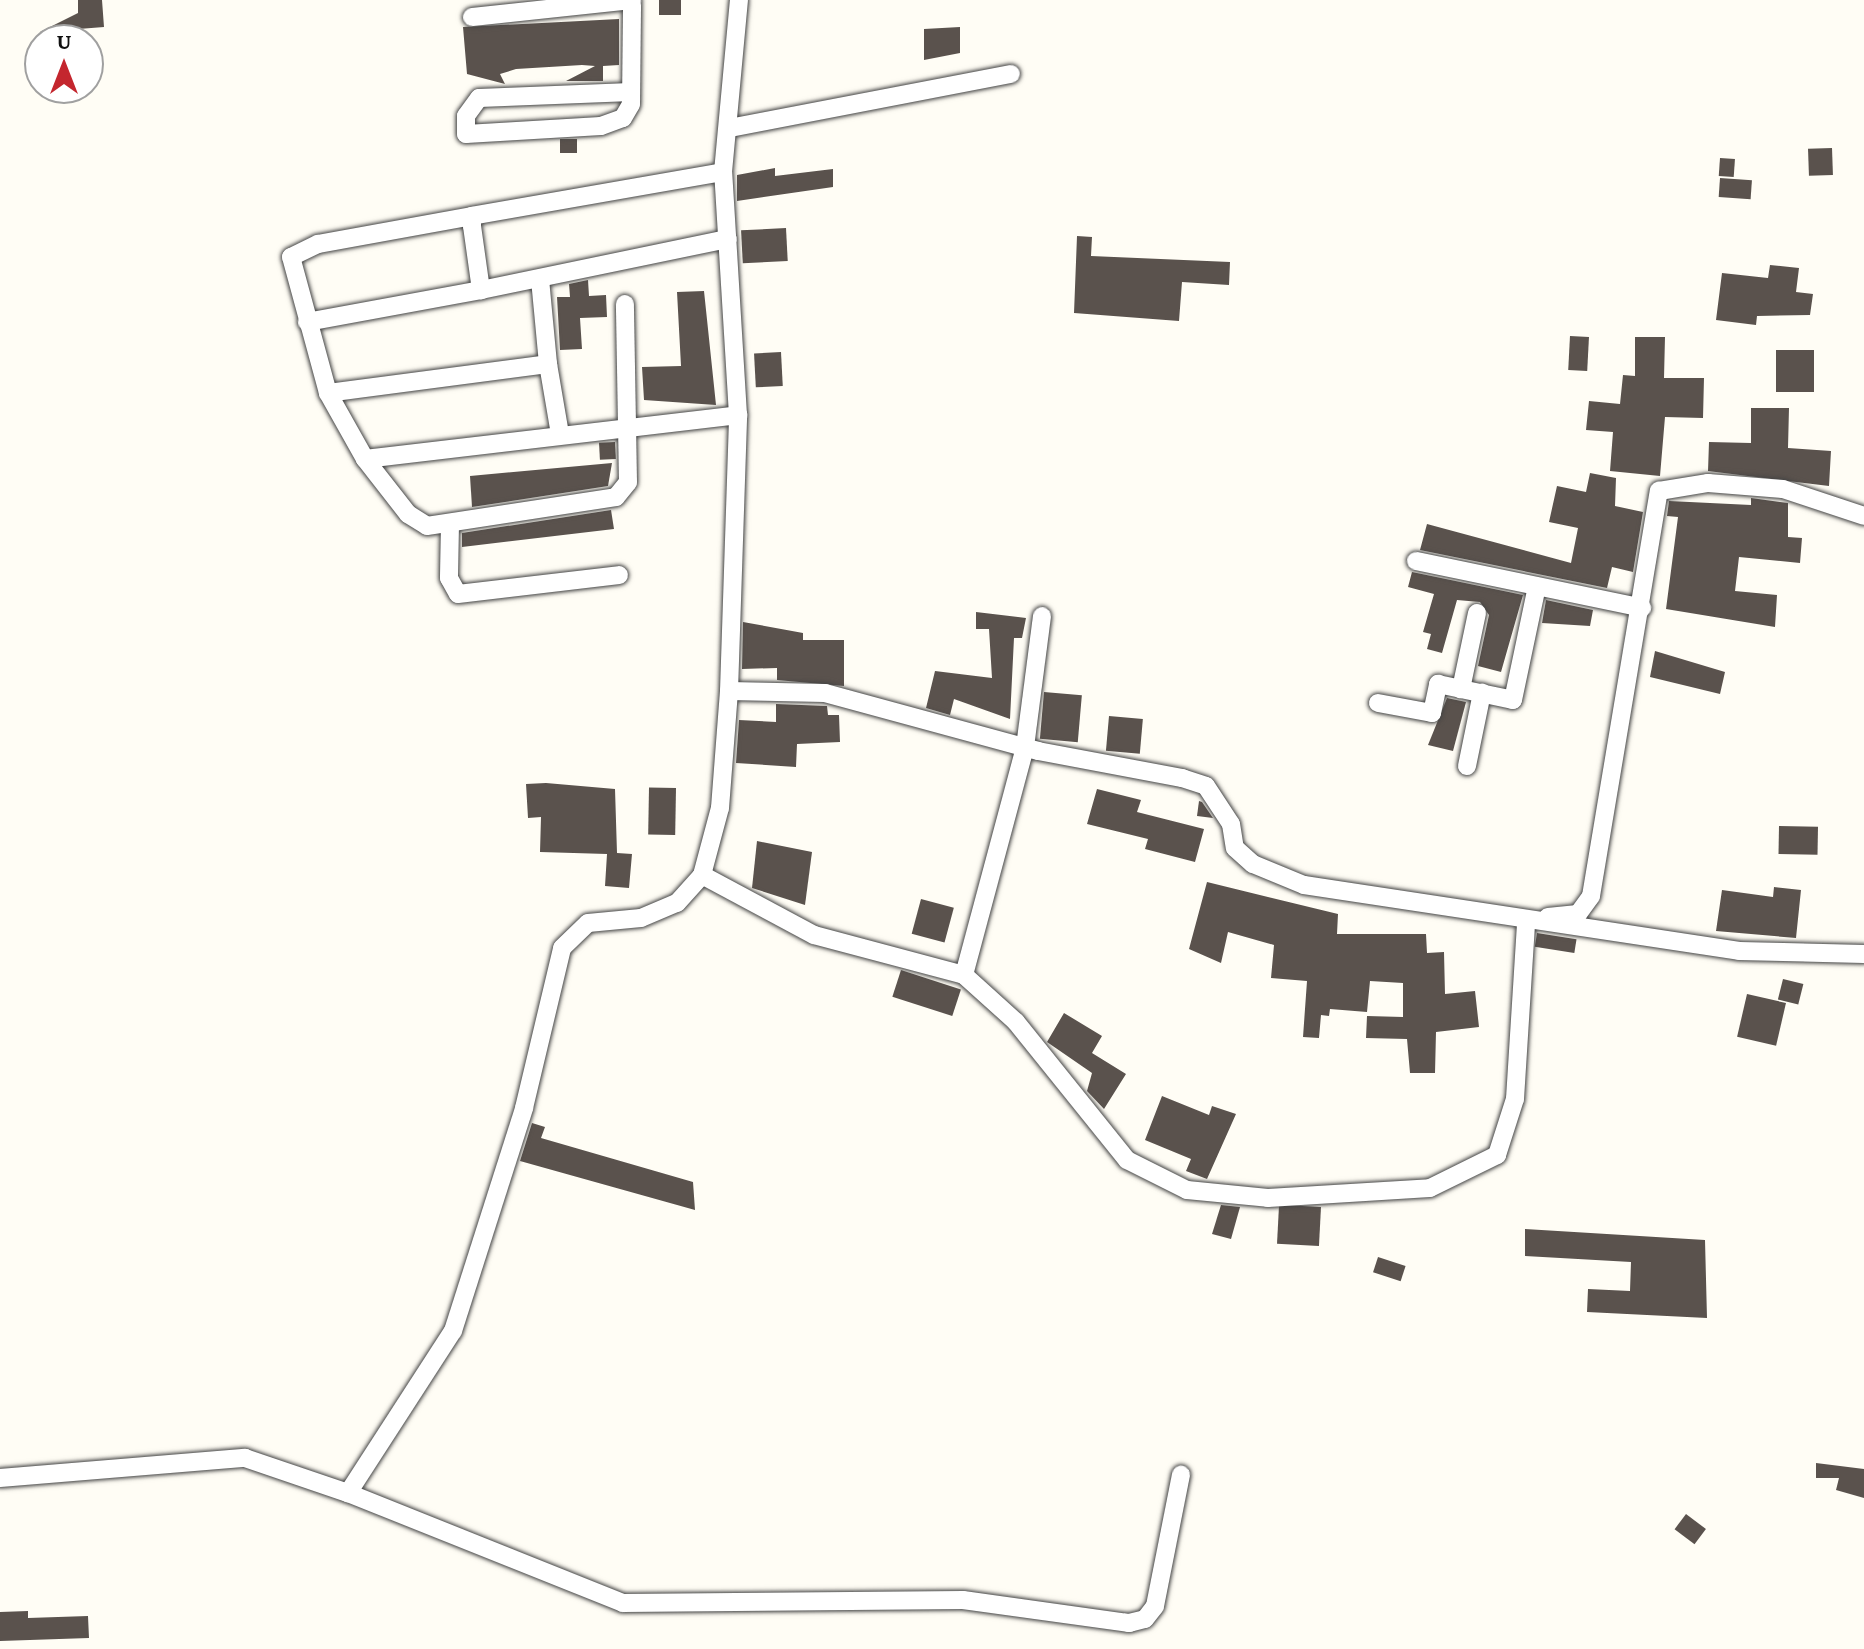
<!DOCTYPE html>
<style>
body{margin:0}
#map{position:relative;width:1864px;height:1649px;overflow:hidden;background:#fffdf5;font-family:"Crimson Pro",serif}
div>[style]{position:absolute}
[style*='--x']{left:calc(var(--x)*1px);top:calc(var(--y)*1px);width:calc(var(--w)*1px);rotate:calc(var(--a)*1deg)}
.building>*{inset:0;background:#5a524d;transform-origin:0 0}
.roads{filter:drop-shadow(0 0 2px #444) drop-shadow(0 0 2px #444)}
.street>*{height:18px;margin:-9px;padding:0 9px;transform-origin:9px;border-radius:9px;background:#fff}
span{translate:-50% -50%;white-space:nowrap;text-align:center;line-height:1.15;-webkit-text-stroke:8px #fff;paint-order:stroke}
.north{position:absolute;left:24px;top:24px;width:80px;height:80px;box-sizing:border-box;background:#fff;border:2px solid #a0a0a0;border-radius:50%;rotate:0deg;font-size:22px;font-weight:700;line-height:32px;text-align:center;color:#111}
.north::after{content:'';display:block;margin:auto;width:28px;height:36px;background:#c4262e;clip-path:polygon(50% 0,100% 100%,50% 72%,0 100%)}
</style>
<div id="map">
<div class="building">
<div style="clip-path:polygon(78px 0,102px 0,104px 27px,40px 32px,78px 13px)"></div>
<div style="left:659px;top:0;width:22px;height:15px"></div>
<div style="clip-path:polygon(619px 19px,619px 65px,603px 66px,603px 81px,566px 81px,595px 66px,582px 65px,516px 69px,500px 74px,505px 84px,467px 74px,463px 27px)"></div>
<div style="clip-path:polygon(960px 27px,960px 53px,924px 60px,924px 29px)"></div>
<div style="left:577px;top:139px;width:14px;height:17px;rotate:90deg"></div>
<div style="left:1832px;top:148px;width:27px;height:24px;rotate:88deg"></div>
<div style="left:1720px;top:158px;width:15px;height:18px;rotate:4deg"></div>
<div style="clip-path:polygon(775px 168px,775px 176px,833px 169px,833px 187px,737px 201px,737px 175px)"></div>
<div style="left:1720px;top:178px;width:32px;height:19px;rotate:4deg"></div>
<div style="left:786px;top:228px;width:33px;height:45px;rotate:87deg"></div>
<div style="clip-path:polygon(1077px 236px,1092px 237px,1091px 256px,1230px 262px,1229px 285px,1182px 282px,1179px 321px,1074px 313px)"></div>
<div style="clip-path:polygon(1770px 265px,1799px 268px,1796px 292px,1813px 294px,1810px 315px,1757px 316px,1756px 325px,1716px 320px,1722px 273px,1768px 278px)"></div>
<div style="clip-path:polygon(588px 280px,589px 296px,606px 295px,607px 317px,580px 318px,582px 349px,560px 350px,557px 297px,570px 297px,569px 284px)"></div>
<div style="clip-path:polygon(704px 291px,716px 405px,644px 400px,642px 367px,681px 366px,677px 292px)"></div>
<div style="left:1570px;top:336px;width:19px;height:34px;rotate:3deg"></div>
<div style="clip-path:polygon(1635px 337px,1665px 337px,1664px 378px,1704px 378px,1703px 418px,1665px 417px,1660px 476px,1610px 471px,1613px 432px,1586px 430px,1589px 401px,1620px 404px,1623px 375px,1635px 376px)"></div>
<div style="left:1776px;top:350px;width:38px;height:42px"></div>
<div style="left:781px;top:352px;width:34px;height:27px;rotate:87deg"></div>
<div style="clip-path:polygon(1751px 408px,1789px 408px,1788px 448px,1831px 451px,1829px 486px,1708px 471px,1709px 442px,1751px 443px)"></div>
<div style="left:615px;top:442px;width:17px;height:16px;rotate:87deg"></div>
<div style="clip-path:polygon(612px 463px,608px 486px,472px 507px,470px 476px)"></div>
<div style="clip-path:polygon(1590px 473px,1616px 478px,1615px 506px,1643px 512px,1633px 572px,1612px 567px,1607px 588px,1420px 550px,1427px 524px,1571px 563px,1578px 528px,1549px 522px,1557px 486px,1586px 492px)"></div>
<div style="clip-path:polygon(1751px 498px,1788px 503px,1788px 537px,1802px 538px,1800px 563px,1739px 557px,1735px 591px,1777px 595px,1775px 627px,1666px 609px,1678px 517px,1667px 516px,1669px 501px,1751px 505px)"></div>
<div style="clip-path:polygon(611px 510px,614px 529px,462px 547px,462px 533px)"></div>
<div style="clip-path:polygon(1412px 572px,1523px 595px,1501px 672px,1478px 666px,1489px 615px,1480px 602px,1457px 600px,1442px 653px,1427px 649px,1431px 634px,1423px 632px,1434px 594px,1408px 587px)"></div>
<div style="clip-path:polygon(1546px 600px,1593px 610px,1590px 626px,1542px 623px)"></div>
<div style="clip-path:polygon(976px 612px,1026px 618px,1022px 638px,1014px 638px,1010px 719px,954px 699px,950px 715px,926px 708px,935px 671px,992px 678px,989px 629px,976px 629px)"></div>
<div style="clip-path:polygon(743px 622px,803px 633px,803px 640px,844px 640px,844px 686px,777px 680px,777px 668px,742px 669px)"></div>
<div style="clip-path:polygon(1655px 651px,1725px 672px,1720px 694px,1650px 677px)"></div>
<div style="left:1044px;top:692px;width:38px;height:47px;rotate:5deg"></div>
<div style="clip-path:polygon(1447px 698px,1466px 702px,1453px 751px,1428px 745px)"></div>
<div style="clip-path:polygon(776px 704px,827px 706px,828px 715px,839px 715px,840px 742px,797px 744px,796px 767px,736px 763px,739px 720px,776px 722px)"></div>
<div style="left:1109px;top:716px;width:34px;height:35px;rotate:5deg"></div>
<div style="clip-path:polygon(546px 783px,615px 789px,617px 853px,632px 854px,629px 888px,605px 886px,607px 854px,540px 852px,541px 817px,528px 818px,526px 784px)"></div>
<div style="left:676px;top:788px;width:47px;height:27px;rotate:91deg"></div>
<div style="clip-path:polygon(1097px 789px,1141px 800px,1137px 812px,1204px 829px,1195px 862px,1145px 849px,1148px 839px,1087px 824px)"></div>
<div style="clip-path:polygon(1199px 801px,1202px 802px,1213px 818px,1197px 816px)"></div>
<div style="left:1779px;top:826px;width:39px;height:28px;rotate:1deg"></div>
<div style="clip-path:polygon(757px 841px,812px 852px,805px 905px,752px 888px)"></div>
<div style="clip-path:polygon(1207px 882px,1338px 914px,1337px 934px,1426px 934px,1427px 953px,1444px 952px,1445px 994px,1475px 991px,1479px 1027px,1436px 1032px,1435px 1073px,1410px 1073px,1407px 1039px,1366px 1038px,1367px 1016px,1403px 1017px,1403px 983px,1370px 981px,1367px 1012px,1330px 1009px,1329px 1016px,1321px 1015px,1319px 1038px,1303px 1037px,1307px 981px,1271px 978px,1274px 945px,1228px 932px,1221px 963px,1189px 949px)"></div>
<div style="clip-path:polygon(1774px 887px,1801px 890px,1796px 938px,1716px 931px,1722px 890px,1773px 897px)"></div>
<div style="left:921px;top:899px;width:34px;height:36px;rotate:15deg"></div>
<div style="left:1537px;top:933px;width:40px;height:14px;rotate:9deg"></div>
<div style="left:901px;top:970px;width:63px;height:28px;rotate:18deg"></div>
<div style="left:1783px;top:979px;width:21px;height:21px;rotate:14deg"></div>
<div style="left:1747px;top:994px;width:40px;height:44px;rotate:13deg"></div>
<div style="clip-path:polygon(1064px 1013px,1102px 1036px,1092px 1053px,1126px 1074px,1104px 1109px,1087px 1091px,1092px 1073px,1047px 1042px)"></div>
<div style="clip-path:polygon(1162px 1096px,1209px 1115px,1212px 1106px,1236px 1114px,1207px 1179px,1186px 1171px,1191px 1159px,1145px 1140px)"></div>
<div style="clip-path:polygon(532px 1123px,545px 1127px,541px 1138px,693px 1182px,695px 1210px,520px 1161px)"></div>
<div style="clip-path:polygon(1221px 1205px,1240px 1207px,1231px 1239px,1212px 1234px)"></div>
<div style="left:1321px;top:1207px;width:39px;height:42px;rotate:93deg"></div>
<div style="clip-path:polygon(1525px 1229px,1705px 1240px,1707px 1318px,1587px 1312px,1588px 1289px,1630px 1291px,1631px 1262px,1525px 1256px)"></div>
<div style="left:1378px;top:1257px;width:29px;height:16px;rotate:18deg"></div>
<div style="clip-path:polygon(1816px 1463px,1864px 1469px,1864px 1498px,1836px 1490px,1839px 1478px,1816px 1478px)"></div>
<div style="left:1686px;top:1514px;width:25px;height:19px;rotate:37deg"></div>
<div style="clip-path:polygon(28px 1611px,28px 1618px,88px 1616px,89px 1638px,0 1641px,0 1612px)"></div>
</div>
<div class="roads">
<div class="street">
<div style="--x:472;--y:17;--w:161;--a:-6.1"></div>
<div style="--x:631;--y:92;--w:152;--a:177.7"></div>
<div style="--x:479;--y:98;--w:22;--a:126"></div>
<div style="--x:466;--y:116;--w:18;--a:90"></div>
<div style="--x:466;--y:134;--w:135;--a:-3.4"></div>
<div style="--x:601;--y:126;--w:23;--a:-20"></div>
<div style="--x:623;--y:118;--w:16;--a:-60"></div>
<div style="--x:631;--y:104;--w:99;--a:-89.4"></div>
<div style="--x:730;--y:128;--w:286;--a:-10.9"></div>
<div style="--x:723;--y:172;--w:255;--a:170.1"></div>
<div style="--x:472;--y:216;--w:10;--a:90"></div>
<div style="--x:472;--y:226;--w:65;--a:82"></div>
<div style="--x:481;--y:290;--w:252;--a:-11.7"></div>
<div style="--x:540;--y:279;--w:85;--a:84.6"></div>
<div style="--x:548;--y:364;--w:222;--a:172.5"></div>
<div style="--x:328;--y:393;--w:76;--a:60.7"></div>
<div style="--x:365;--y:459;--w:376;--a:-6.7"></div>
<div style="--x:307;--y:322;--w:177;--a:-10.4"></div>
<div style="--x:548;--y:364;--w:71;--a:80.3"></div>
<div style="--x:328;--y:393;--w:141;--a:-105.2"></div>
<div style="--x:291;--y:257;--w:30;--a:-26"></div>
<div style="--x:318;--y:244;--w:157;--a:-10.3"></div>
<div style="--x:365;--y:459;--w:70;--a:52"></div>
<div style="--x:408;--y:514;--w:22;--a:32"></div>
<div style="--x:427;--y:526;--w:191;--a:-8.7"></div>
<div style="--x:616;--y:497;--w:19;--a:-51"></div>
<div style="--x:628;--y:482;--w:178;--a:-91"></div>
<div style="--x:450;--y:524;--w:54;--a:91.1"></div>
<div style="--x:449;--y:578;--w:18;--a:61"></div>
<div style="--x:458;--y:594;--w:162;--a:-6.7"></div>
<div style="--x:1416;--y:561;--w:231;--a:11.7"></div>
<div style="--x:1477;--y:613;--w:78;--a:101.9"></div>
<div style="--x:1461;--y:689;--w:53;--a:11.9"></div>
<div style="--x:1513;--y:700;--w:116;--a:-78.1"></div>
<div style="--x:729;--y:691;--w:96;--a:1.2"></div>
<div style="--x:825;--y:693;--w:221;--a:15.2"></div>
<div style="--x:1038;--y:751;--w:147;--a:10.6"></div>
<div style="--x:1182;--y:778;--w:25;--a:18"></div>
<div style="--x:1206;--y:786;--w:45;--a:56.7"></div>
<div style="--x:1231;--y:824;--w:24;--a:81"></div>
<div style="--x:1235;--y:848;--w:24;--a:42"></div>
<div style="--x:1253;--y:864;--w:55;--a:22.4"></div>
<div style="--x:1304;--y:885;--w:440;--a:8.6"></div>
<div style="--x:1739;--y:951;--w:125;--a:1.4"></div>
<div style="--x:1378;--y:703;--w:55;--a:10.5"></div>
<div style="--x:1432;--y:713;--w:30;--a:-78"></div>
<div style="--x:1438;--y:684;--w:24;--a:12"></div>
<div style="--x:1467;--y:766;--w:75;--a:-78.4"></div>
<div style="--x:702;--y:875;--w:127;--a:28.2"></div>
<div style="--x:814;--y:935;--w:155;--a:14.9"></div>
<div style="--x:964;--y:975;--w:70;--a:42.1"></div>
<div style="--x:1016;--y:1022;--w:177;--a:51.2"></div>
<div style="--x:1127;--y:1160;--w:67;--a:26.6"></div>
<div style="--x:1187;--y:1190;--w:81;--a:5.6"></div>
<div style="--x:1268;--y:1198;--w:162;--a:-3.5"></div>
<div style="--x:1430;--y:1188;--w:75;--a:-26.2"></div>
<div style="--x:1497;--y:1155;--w:59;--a:-72.2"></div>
<div style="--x:1515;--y:1099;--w:176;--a:-86.4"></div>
<div style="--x:1548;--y:917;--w:30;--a:-6"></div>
<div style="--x:1578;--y:914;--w:22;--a:-54"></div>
<div style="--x:1591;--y:896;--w:411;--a:-80.5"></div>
<div style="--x:1659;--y:491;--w:50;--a:-9.3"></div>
<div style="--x:1708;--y:483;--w:75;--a:4.6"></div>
<div style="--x:1783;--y:489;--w:85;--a:18.4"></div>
<div style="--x:964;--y:975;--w:236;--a:-75"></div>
<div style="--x:1025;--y:747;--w:132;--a:-82.6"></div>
<div style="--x:0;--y:1478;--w:246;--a:-4.7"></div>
<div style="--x:245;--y:1458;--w:109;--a:18.8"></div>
<div style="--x:348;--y:1493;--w:193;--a:-57.1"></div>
<div style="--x:453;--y:1331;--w:234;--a:-72.3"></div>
<div style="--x:524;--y:1108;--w:164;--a:-76.6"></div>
<div style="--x:562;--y:948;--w:36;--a:-44"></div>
<div style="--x:588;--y:923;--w:53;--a:-5.4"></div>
<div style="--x:641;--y:918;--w:39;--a:-23"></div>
<div style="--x:677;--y:903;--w:38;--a:-48"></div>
<div style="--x:702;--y:875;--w:69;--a:-75"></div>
<div style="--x:720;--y:808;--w:117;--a:-85.6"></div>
<div style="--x:729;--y:691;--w:276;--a:-88.1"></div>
<div style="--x:738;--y:415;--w:243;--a:-93.5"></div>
<div style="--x:723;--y:172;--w:173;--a:-84.7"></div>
<div style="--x:348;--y:1493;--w:296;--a:21.8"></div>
<div style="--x:623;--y:1603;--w:340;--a:-0.5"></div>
<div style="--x:963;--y:1600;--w:168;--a:7.9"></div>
<div style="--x:1129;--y:1623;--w:16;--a:-14"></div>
<div style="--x:1145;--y:1619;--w:16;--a:-52"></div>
<div style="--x:1155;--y:1606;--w:134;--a:-78.8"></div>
</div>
</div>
<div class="north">U</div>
</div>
